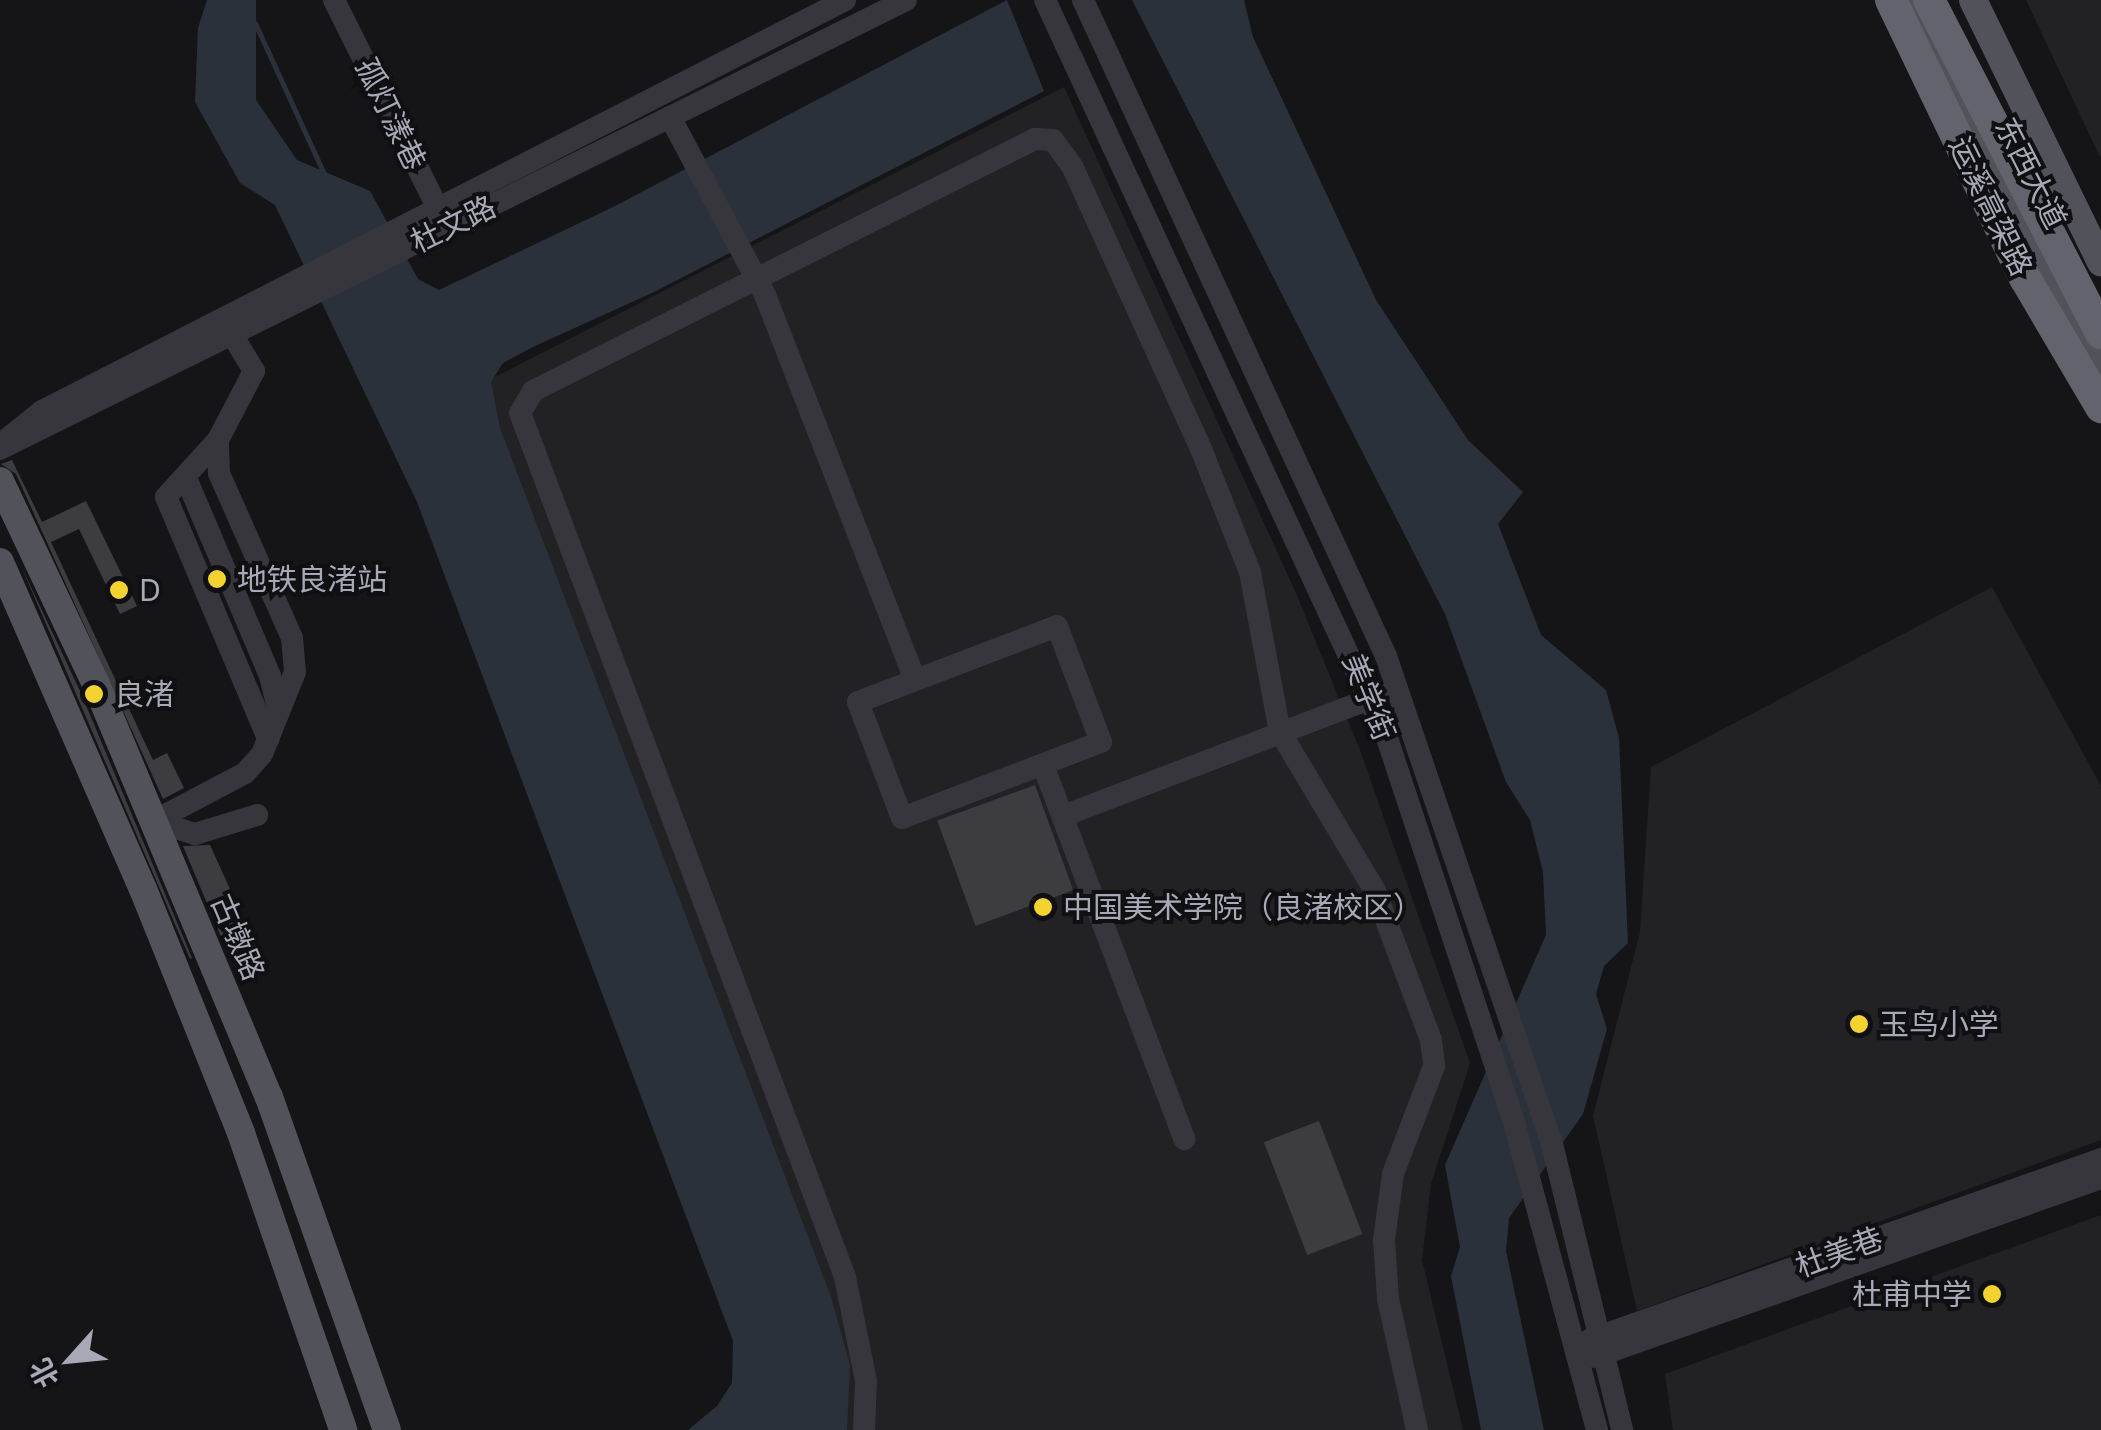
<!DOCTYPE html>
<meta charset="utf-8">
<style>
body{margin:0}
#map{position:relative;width:2101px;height:1430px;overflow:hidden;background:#151517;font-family:"Noto Sans","Noto Sans SC",sans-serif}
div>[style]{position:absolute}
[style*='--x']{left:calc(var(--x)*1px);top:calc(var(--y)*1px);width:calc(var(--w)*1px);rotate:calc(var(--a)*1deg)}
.built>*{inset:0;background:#222124}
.water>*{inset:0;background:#2b313b}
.stream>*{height:5px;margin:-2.5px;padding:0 2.5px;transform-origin:2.5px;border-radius:2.5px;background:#2b313b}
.building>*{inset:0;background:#3d3d41;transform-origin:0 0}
.minor>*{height:22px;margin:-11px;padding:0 11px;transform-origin:11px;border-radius:11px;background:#36363c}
.major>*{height:28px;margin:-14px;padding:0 14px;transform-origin:14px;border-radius:14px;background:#52525b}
.highway>*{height:32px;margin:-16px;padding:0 16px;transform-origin:16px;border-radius:16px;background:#62636d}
.dots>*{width:28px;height:28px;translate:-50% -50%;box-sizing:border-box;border:5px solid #101012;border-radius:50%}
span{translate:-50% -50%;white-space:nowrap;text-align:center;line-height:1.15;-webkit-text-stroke:8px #101012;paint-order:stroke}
.street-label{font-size:30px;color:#a7a9b7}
.poi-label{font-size:30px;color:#a7a9b7}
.left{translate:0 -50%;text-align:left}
.right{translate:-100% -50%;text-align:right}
.north{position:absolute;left:20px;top:1310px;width:100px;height:100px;-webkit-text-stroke:8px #101012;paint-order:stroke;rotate:243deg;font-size:28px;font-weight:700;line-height:40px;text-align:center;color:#a7a9b7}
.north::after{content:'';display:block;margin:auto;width:35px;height:45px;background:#a7a9b7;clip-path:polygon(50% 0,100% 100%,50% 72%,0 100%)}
</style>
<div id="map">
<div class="built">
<div style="clip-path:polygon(2026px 0,2101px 0,2101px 156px,2100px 157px)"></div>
<div style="clip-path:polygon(1064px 87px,1296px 593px,1360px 750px,1470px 1063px,1431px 1184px,1422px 1260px,1463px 1430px,830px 1430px,471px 389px)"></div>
<div style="clip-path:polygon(1992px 587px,2101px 786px,2101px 1140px,1637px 1311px,1593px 1116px,1640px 932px,1651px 767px)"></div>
<div style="clip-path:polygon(2101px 1215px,2101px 1430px,1673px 1430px,1665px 1374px)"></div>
</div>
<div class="water">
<div style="clip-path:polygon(207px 0,256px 0,256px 100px,297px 160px,370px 191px,418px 279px,439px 290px,613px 207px,1007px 0,1044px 91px,654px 292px,535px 346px,503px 363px,491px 382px,500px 428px,831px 1297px,850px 1365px,847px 1430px,688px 1430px,717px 1406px,732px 1383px,733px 1341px,417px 502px,275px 205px,240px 183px,195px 102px,198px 28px)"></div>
<div style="clip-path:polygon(1132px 0,1244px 0,1253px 37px,1376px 300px,1468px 440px,1523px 492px,1498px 524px,1541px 635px,1606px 690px,1619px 738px,1628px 943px,1604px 966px,1596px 994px,1607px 1029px,1583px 1114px,1509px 1218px,1506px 1251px,1544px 1430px,1481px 1430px,1451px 1276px,1460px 1247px,1445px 1165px,1546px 935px,1543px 872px,1530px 820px,1506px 782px,1445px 614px)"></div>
</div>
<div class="stream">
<div style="--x:255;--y:23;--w:168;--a:65.4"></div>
</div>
<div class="building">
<div style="clip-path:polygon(12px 460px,42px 522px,86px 501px,137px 606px,120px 614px,79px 529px,51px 542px,153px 760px,167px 753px,184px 788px,163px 799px,16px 474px,1px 464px)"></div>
<div style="clip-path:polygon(21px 566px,80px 691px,192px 958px,190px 959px)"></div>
<div style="left:1035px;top:785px;width:112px;height:104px;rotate:70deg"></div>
<div style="clip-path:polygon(210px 845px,250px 933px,224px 944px,183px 846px)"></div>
<div style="left:1319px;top:1121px;width:121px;height:59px;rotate:69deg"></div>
</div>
<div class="minor">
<div style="--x:334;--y:0;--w:247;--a:63.5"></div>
<div style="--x:1045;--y:0;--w:813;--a:65.14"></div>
<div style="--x:1387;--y:738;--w:409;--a:71.7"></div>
<div style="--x:1515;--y:1126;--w:315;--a:74.9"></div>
<div style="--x:1083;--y:0;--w:723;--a:65.21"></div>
<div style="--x:1386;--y:656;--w:515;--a:71.21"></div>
<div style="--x:1552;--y:1144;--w:294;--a:76.2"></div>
<div style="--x:670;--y:117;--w:202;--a:61.9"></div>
<div style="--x:765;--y:295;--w:413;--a:68.7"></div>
<div style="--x:233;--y:336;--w:41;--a:59"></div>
<div style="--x:254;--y:371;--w:78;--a:117.6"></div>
<div style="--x:218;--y:440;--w:77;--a:132.4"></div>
<div style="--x:166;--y:497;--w:263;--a:67.1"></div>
<div style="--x:7;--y:439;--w:45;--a:-38.7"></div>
<div style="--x:42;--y:411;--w:902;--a:-27.1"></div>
<div style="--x:0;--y:449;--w:1011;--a:-26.36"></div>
<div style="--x:186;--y:478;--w:215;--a:67"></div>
<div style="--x:270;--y:676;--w:37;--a:76"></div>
<div style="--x:1057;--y:626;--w:124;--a:69.2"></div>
<div style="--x:1101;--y:742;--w:213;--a:159.1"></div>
<div style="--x:902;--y:818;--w:124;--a:-110.8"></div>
<div style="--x:858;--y:702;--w:213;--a:-20.9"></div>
<div style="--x:1043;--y:765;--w:400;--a:69.3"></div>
<div style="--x:1063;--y:816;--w:345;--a:-20.9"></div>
<div style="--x:154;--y:821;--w:103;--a:-27.8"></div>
<div style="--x:245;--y:773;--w:25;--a:-48"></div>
<div style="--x:262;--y:754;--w:88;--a:-68.1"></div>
<div style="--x:295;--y:672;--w:34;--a:-95"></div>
<div style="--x:292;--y:638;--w:180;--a:-113.9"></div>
<div style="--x:219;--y:473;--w:33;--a:-92"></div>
<div style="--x:154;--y:821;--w:43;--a:17.6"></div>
<div style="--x:195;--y:834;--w:65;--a:-17"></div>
<div style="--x:1589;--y:1340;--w:543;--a:-19.47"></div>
<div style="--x:1595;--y:1357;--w:537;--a:-19.48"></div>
<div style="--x:864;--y:1430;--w:49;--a:-87.7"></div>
<div style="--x:866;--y:1381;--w:106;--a:-101.4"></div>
<div style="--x:845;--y:1277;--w:923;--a:-110.61"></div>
<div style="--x:520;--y:413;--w:26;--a:-59"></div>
<div style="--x:533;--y:391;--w:562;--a:-26.66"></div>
<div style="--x:1035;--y:139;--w:18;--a:3"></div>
<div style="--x:1053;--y:140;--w:34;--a:54"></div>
<div style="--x:1073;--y:168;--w:309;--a:65.5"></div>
<div style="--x:1201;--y:449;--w:132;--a:68.3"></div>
<div style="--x:1250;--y:572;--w:163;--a:79.4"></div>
<div style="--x:1280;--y:732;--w:185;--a:59.1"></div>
<div style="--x:1375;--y:891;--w:159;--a:69.4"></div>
<div style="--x:1431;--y:1040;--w:26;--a:83"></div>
<div style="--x:1434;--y:1066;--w:116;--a:110.8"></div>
<div style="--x:1393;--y:1174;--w:67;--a:97.8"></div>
<div style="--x:1384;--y:1240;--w:59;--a:86.1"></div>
<div style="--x:1388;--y:1299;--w:134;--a:77.5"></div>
</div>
<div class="major">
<div style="--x:1909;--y:0;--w:247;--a:63.8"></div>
<div style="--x:2018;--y:222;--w:171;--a:61"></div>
<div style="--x:1973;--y:0;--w:292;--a:64"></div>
<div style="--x:0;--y:481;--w:225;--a:64.7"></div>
<div style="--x:96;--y:684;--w:448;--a:67.3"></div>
<div style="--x:269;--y:1097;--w:353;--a:70.5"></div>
<div style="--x:0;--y:562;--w:357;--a:66.4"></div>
<div style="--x:143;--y:889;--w:263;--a:68.1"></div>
<div style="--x:241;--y:1133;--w:314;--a:71"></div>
</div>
<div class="highway">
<div style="--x:1891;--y:0;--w:309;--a:64.3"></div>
<div style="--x:2025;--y:278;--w:150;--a:59.5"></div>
<div style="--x:1929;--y:0;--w:375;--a:62.7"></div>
</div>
<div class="dots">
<div style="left:217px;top:579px;background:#f4d330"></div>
<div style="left:119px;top:590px;background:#f4d330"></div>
<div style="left:94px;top:694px;background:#f4d330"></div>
<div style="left:1043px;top:907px;background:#f4d330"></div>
<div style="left:1859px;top:1024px;background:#f4d330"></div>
<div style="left:1992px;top:1294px;background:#f4d330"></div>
</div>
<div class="street-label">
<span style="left:391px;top:114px;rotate:64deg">孤灯漾巷</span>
<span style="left:2031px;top:173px;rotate:63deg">东西大道</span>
<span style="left:1991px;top:206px;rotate:64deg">运溪高架路</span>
<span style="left:453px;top:224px;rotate:-26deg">杜文路</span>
<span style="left:1369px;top:697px;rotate:68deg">美学街</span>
<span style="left:238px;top:937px;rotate:67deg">古墩路</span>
<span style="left:1839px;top:1252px;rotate:-20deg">杜美巷</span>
</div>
<div class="poi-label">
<span class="left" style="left:237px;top:579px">地铁良渚站</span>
<span class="left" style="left:139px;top:590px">D</span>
<span class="left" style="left:114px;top:694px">良渚</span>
<span class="left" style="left:1063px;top:907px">中国美术学院（良渚校区）</span>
<span class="left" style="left:1879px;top:1024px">玉鸟小学</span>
<span class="right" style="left:1972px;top:1294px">杜甫中学</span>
</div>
<div class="north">北</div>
</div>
